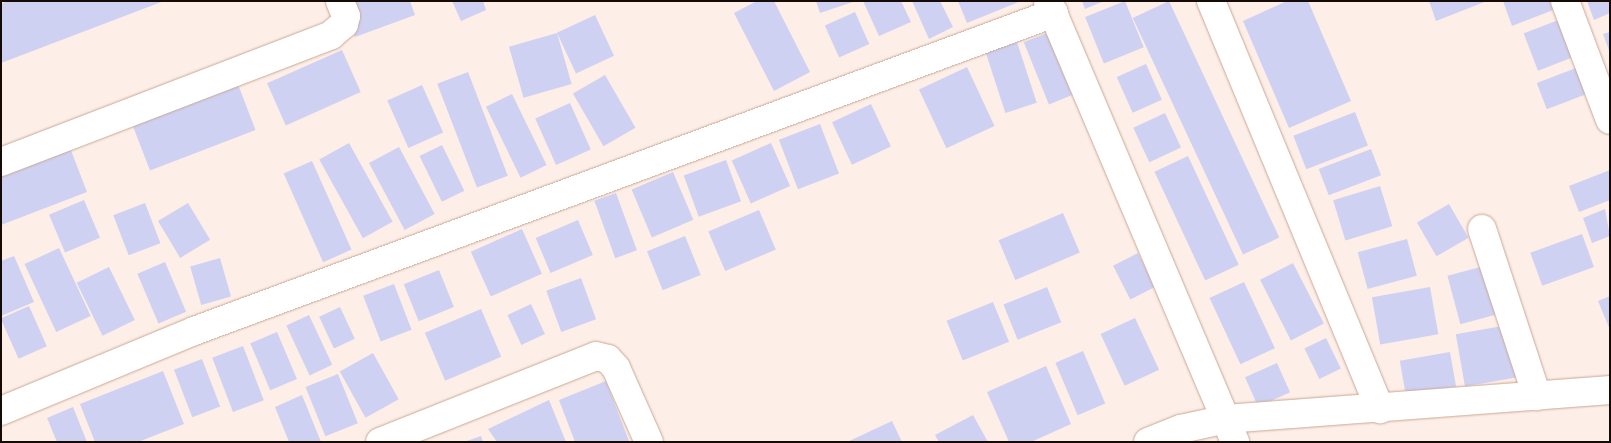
<!DOCTYPE html>
<style>
body{margin:0}
#map{position:relative;width:1611px;height:443px;overflow:hidden;background:#fdeee7;font-family:Helvetica,sans-serif}
div>[style]{position:absolute}
[style*='--x']{left:calc(var(--x)*1px);top:calc(var(--y)*1px);width:calc(var(--w)*1px);rotate:calc(var(--a)*1deg)}
.building>*{inset:0;background:#cfd1f3;transform-origin:0 0}
.roads{filter:drop-shadow(0 0 1px #c9a895) drop-shadow(0 0 1px #c9a895)}
.street>*{height:28px;margin:-14px;padding:0 14px;transform-origin:14px;border-radius:14px;background:#fff}
span{translate:-50% -50%;white-space:nowrap;text-align:center;line-height:1.15;-webkit-text-stroke:5px #fff;paint-order:stroke}
.frame{position:absolute;inset:0;border:2px solid #150a05;pointer-events:none}
</style>
<div id="map">
<div class="building">
<div style="clip-path:polygon(7px 1px,164px 1px,1px 63px,1px 4px)"></div>
<div style="clip-path:polygon(342px 1px,410px 1px,415px 15px,355px 37px)"></div>
<div style="clip-path:polygon(452px 1px,483px 1px,486px 10px,461px 21px)"></div>
<div style="clip-path:polygon(757px 1px,774px 1px,810px 72px,774px 91px,734px 13px)"></div>
<div style="clip-path:polygon(816px 1px,853px 1px,853px 2px,820px 13px)"></div>
<div style="clip-path:polygon(863px 1px,901px 1px,911px 22px,879px 36px)"></div>
<div style="clip-path:polygon(912px 1px,940px 1px,953px 27px,929px 39px)"></div>
<div style="clip-path:polygon(958px 1px,1021px 1px,967px 23px)"></div>
<div style="clip-path:polygon(1082px 1px,1104px 1px,1085px 9px)"></div>
<div style="left:1125px;top:1px;width:50px;height:43px;rotate:68deg"></div>
<div style="left:1169px;top:1px;width:261px;height:40px;rotate:65deg"></div>
<div style="clip-path:polygon(1287px 1px,1308px 1px,1351px 101px,1289px 128px,1243px 21px)"></div>
<div style="clip-path:polygon(1429px 1px,1487px 1px,1436px 21px)"></div>
<div style="clip-path:polygon(1503px 1px,1553px 1px,1556px 9px,1512px 26px)"></div>
<div style="clip-path:polygon(1587px 1px,1610px 1px,1610px 13px,1594px 20px)"></div>
<div style="left:855px;top:12px;width:35px;height:33px;rotate:66deg"></div>
<div style="left:595px;top:15px;width:45px;height:42px;rotate:65deg"></div>
<div style="left:1561px;top:19px;width:40px;height:40px;rotate:69deg"></div>
<div style="clip-path:polygon(1610px 32px,1610px 53px,1603px 34px)"></div>
<div style="left:557px;top:33px;width:53px;height:50px;rotate:74deg"></div>
<div style="left:1047px;top:33px;width:67px;height:25px;rotate:68deg"></div>
<div style="left:1017px;top:42px;width:64px;height:33px;rotate:72deg"></div>
<div style="left:342px;top:50px;width:46px;height:82px;rotate:66deg"></div>
<div style="left:1146px;top:64px;width:39px;height:32px;rotate:66deg"></div>
<div style="left:967px;top:67px;width:65px;height:53px;rotate:65deg"></div>
<div style="left:1576px;top:68px;width:28px;height:42px;rotate:69deg"></div>
<div style="left:468px;top:72px;width:111px;height:33px;rotate:69deg"></div>
<div style="left:234px;top:74px;width:60px;height:113px;rotate:69deg"></div>
<div style="left:605px;top:75px;width:61px;height:37px;rotate:60deg"></div>
<div style="left:422px;top:85px;width:52px;height:38px;rotate:66deg"></div>
<div style="left:512px;top:94px;width:79px;height:29px;rotate:64deg"></div>
<div style="left:570px;top:103px;width:51px;height:38px;rotate:66deg"></div>
<div style="left:871px;top:104px;width:47px;height:43px;rotate:65deg"></div>
<div style="left:1355px;top:112px;width:36px;height:66px;rotate:69deg"></div>
<div style="left:1165px;top:113px;width:38px;height:35px;rotate:65deg"></div>
<div style="left:820px;top:124px;width:53px;height:44px;rotate:69deg"></div>
<div style="clip-path:polygon(67px 140px,87px 192px,1px 225px,1px 165px)"></div>
<div style="left:349px;top:143px;width:90px;height:34px;rotate:61deg"></div>
<div style="left:771px;top:143px;width:47px;height:43px;rotate:66deg"></div>
<div style="left:442px;top:145px;width:51px;height:25px;rotate:64deg"></div>
<div style="left:399px;top:147px;width:76px;height:34px;rotate:62deg"></div>
<div style="left:1371px;top:149px;width:28px;height:56px;rotate:69deg"></div>
<div style="left:1188px;top:156px;width:120px;height:37px;rotate:65deg"></div>
<div style="left:726px;top:160px;width:44px;height:45px;rotate:70deg"></div>
<div style="left:312px;top:161px;width:97px;height:31px;rotate:66deg"></div>
<div style="clip-path:polygon(1610px 170px,1610px 200px,1579px 212px,1569px 186px)"></div>
<div style="left:673px;top:172px;width:52px;height:45px;rotate:67deg"></div>
<div style="left:1380px;top:186px;width:42px;height:49px;rotate:73deg"></div>
<div style="left:616px;top:193px;width:61px;height:23px;rotate:70deg"></div>
<div style="left:84px;top:200px;width:41px;height:38px;rotate:67deg"></div>
<div style="left:145px;top:203px;width:43px;height:34px;rotate:69deg"></div>
<div style="left:188px;top:203px;width:43px;height:35px;rotate:59deg"></div>
<div style="left:1449px;top:204px;width:39px;height:37px;rotate:60deg"></div>
<div style="clip-path:polygon(1605px 209px,1610px 236px,1592px 243px,1583px 218px)"></div>
<div style="left:759px;top:210px;width:43px;height:55px;rotate:67deg"></div>
<div style="left:1063px;top:213px;width:43px;height:70px;rotate:67deg"></div>
<div style="left:578px;top:220px;width:38px;height:46px;rotate:67deg"></div>
<div style="left:522px;top:229px;width:49px;height:56px;rotate:66deg"></div>
<div style="left:1582px;top:234px;width:35px;height:55px;rotate:70deg"></div>
<div style="left:685px;top:236px;width:42px;height:41px;rotate:68deg"></div>
<div style="left:1407px;top:239px;width:38px;height:51px;rotate:75deg"></div>
<div style="left:59px;top:248px;width:75px;height:38px;rotate:65deg"></div>
<div style="left:1138px;top:253px;width:38px;height:28px;rotate:63deg"></div>
<div style="clip-path:polygon(14px 256px,34px 302px,1px 316px,1px 261px)"></div>
<div style="left:220px;top:258px;width:40px;height:31px;rotate:74deg"></div>
<div style="left:165px;top:262px;width:54px;height:30px;rotate:67deg"></div>
<div style="left:1293px;top:263px;width:68px;height:37px;rotate:63deg"></div>
<div style="left:1488px;top:265px;width:50px;height:42px;rotate:75deg"></div>
<div style="left:109px;top:267px;width:59px;height:36px;rotate:64deg"></div>
<div style="left:439px;top:270px;width:40px;height:38px;rotate:68deg"></div>
<div style="left:581px;top:278px;width:44px;height:37px;rotate:70deg"></div>
<div style="left:1244px;top:282px;width:73px;height:38px;rotate:65deg"></div>
<div style="left:394px;top:284px;width:49px;height:33px;rotate:69deg"></div>
<div style="left:1047px;top:287px;width:38px;height:47px;rotate:68deg"></div>
<div style="left:1430px;top:287px;width:48px;height:59px;rotate:80deg"></div>
<div style="clip-path:polygon(1610px 296px,1610px 330px,1598px 301px)"></div>
<div style="left:993px;top:302px;width:43px;height:50px;rotate:68deg"></div>
<div style="left:531px;top:304px;width:33px;height:26px;rotate:65deg"></div>
<div style="left:29px;top:306px;width:44px;height:31px;rotate:66deg"></div>
<div style="left:340px;top:307px;width:35px;height:23px;rotate:65deg"></div>
<div style="left:481px;top:309px;width:52px;height:61px;rotate:67deg"></div>
<div style="left:309px;top:315px;width:55px;height:25px;rotate:65deg"></div>
<div style="left:1135px;top:318px;width:57px;height:38px;rotate:65deg"></div>
<div style="left:1508px;top:325px;width:53px;height:53px;rotate:80deg"></div>
<div style="left:277px;top:332px;width:51px;height:29px;rotate:67deg"></div>
<div style="left:1326px;top:338px;width:34px;height:24px;rotate:64deg"></div>
<div style="left:243px;top:346px;width:58px;height:33px;rotate:69deg"></div>
<div style="left:1083px;top:351px;width:57px;height:30px;rotate:67deg"></div>
<div style="left:1450px;top:352px;width:35px;height:51px;rotate:80deg"></div>
<div style="left:373px;top:353px;width:53px;height:38px;rotate:61deg"></div>
<div style="left:202px;top:359px;width:51px;height:30px;rotate:69deg"></div>
<div style="left:1277px;top:363px;width:32px;height:35px;rotate:66deg"></div>
<div style="clip-path:polygon(1046px 366px,1071px 424px,1031px 442px,1009px 442px,987px 392px)"></div>
<div style="clip-path:polygon(163px 371px,184px 424px,138px 442px,95px 442px,80px 404px)"></div>
<div style="left:338px;top:374px;width:53px;height:35px;rotate:68deg"></div>
<div style="clip-path:polygon(606px 381px,629px 441px,575px 442px,559px 400px)"></div>
<div style="clip-path:polygon(302px 395px,321px 442px,289px 442px,275px 407px)"></div>
<div style="clip-path:polygon(549px 400px,566px 442px,497px 442px,488px 429px)"></div>
<div style="clip-path:polygon(73px 407px,87px 442px,57px 442px,47px 418px)"></div>
<div style="clip-path:polygon(973px 415px,988px 442px,939px 442px,935px 435px)"></div>
<div style="clip-path:polygon(892px 421px,902px 442px,847px 442px)"></div>
<div style="clip-path:polygon(481px 436px,483px 442px,464px 442px)"></div>
</div>
<div class="roads">
<div class="street">
<div style="--x:1048;--y:1;--w:479;--a:67"></div>
<div style="--x:1211;--y:1;--w:442;--a:67.5"></div>
<div style="--x:1565;--y:1;--w:127;--a:69.3"></div>
<div style="--x:1;--y:162;--w:354;--a:-21"></div>
<div style="--x:331;--y:35;--w:17;--a:-40"></div>
<div style="--x:344;--y:24;--w:8;--a:-76"></div>
<div style="--x:346;--y:16;--w:16;--a:-112"></div>
<div style="--x:1482;--y:229;--w:176;--a:71.8"></div>
<div style="--x:1;--y:411;--w:209;--a:-22.5"></div>
<div style="--x:194;--y:331;--w:917;--a:-20.29"></div>
<div style="--x:380;--y:442;--w:232;--a:-21.7"></div>
<div style="--x:596;--y:356;--w:12;--a:14"></div>
<div style="--x:608;--y:359;--w:12;--a:48"></div>
<div style="--x:616;--y:368;--w:81;--a:66"></div>
<div style="--x:1148;--y:442;--w:35;--a:-22"></div>
<div style="--x:1181;--y:429;--w:46;--a:-12.5"></div>
<div style="--x:1226;--y:419;--w:385;--a:-4.3"></div>
</div>
</div>
<div class="frame"></div>
</div>
